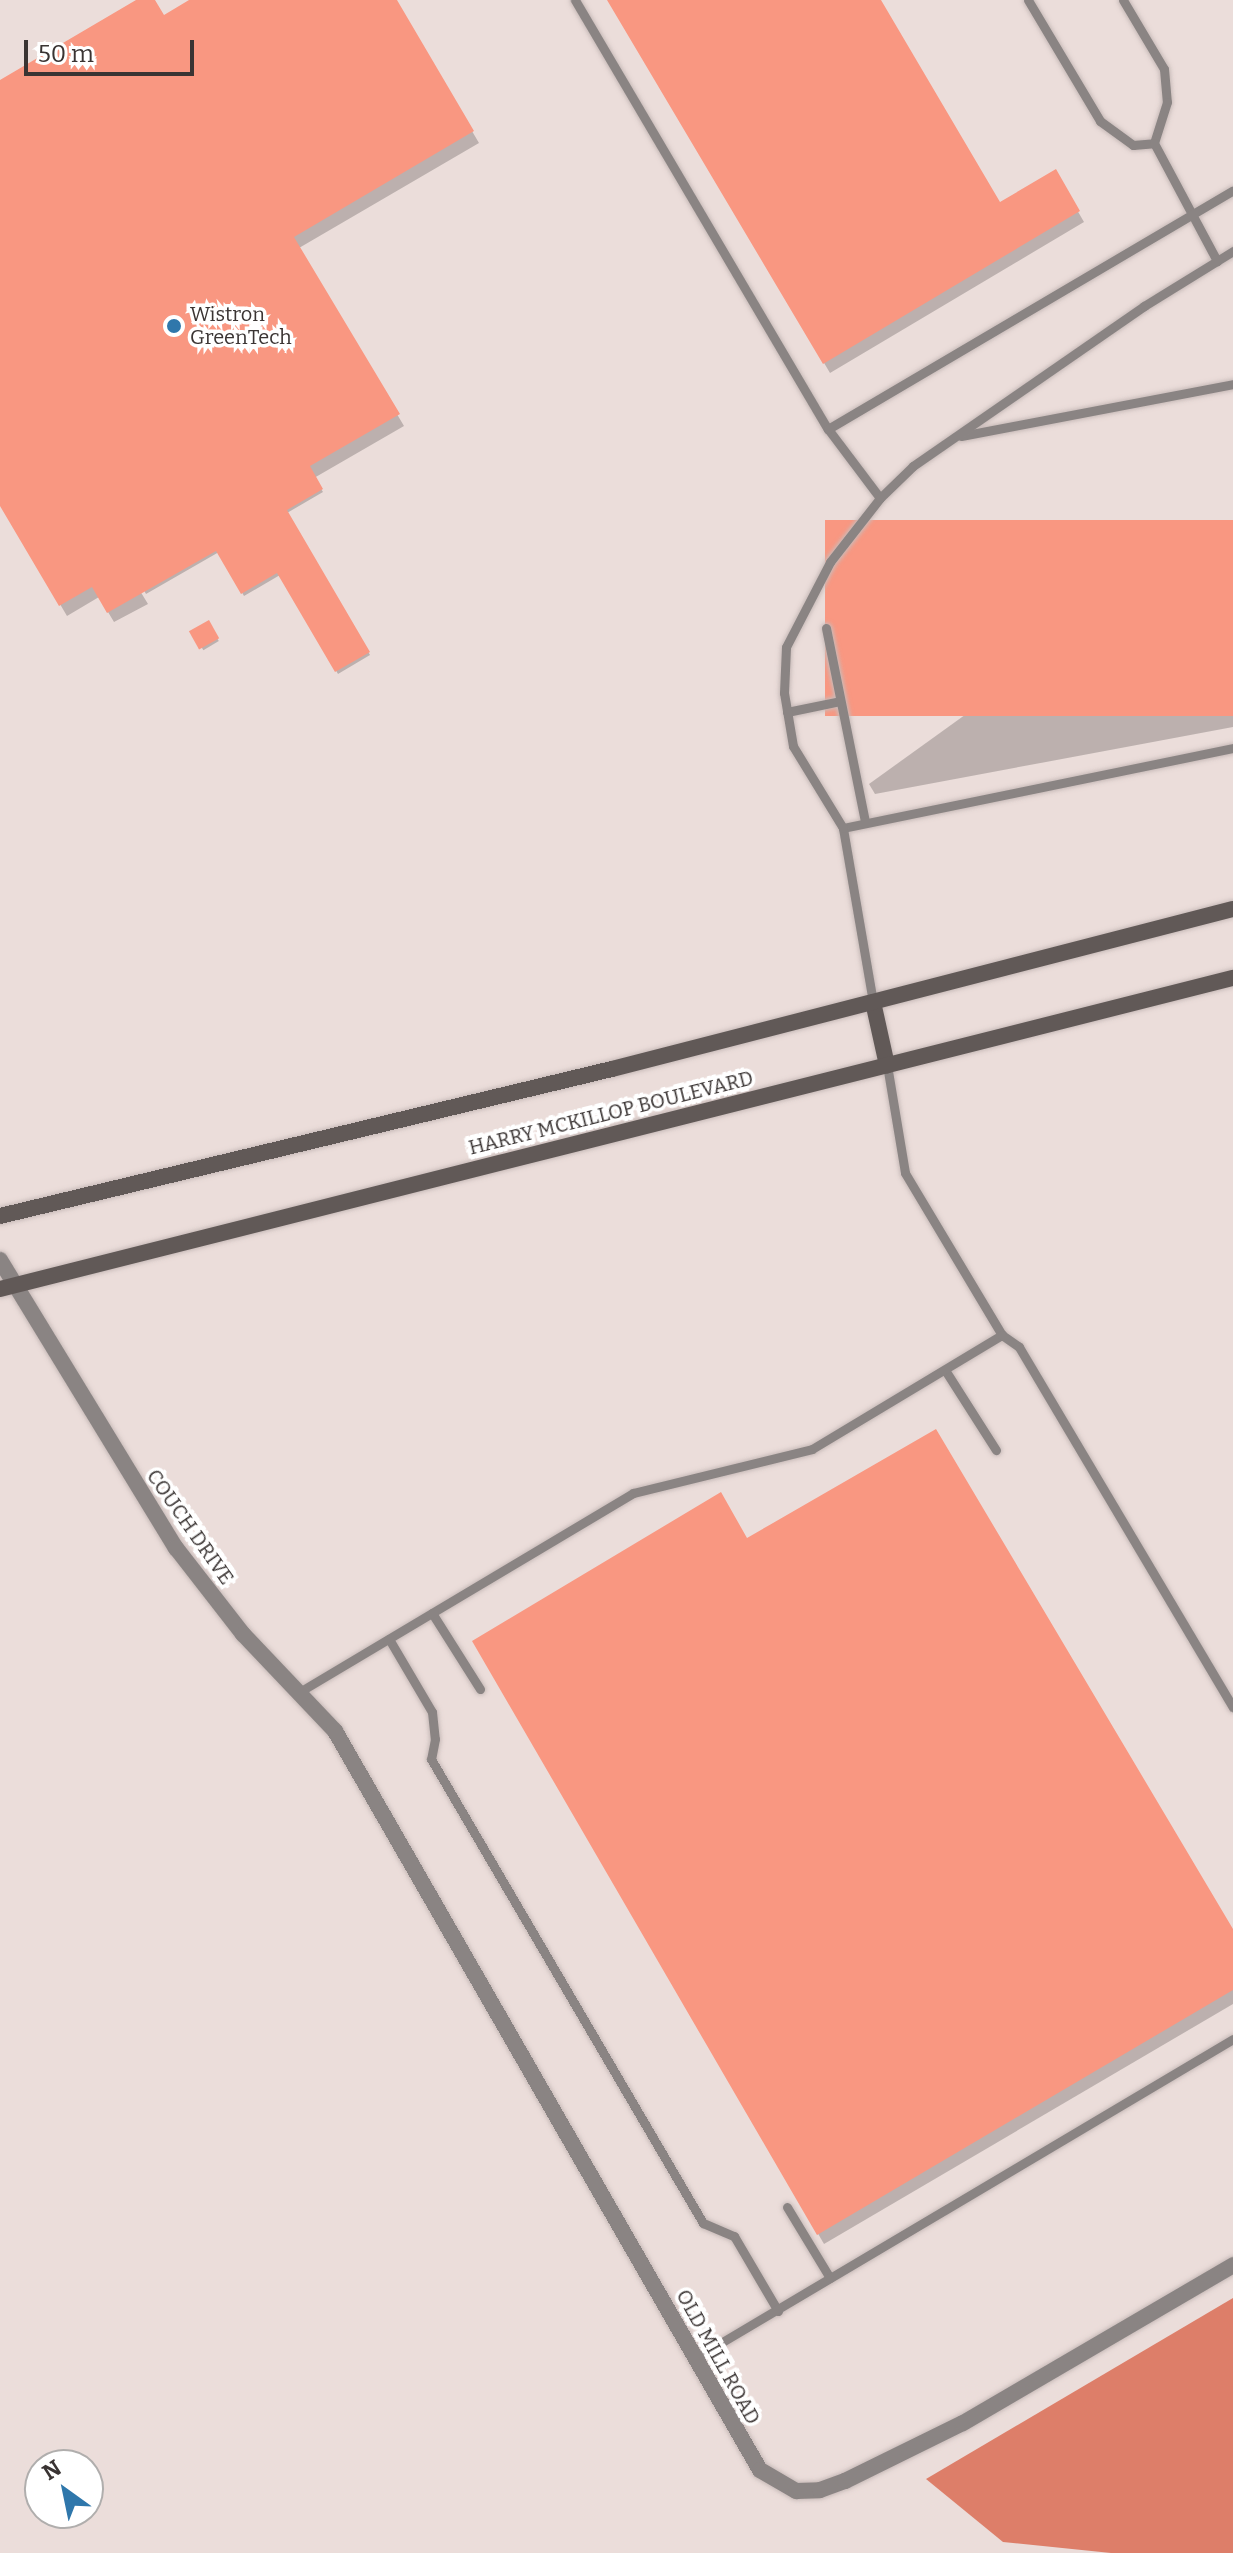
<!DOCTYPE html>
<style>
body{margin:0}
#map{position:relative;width:1233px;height:2553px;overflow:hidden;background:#ebddda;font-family:Bitter,serif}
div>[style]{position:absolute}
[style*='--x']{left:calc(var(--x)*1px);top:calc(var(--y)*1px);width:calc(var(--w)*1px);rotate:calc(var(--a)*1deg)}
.forest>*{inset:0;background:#dd7e69}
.shadow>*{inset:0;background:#0003;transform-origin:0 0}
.building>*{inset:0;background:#f99781;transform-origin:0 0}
.roads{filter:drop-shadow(0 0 2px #c8bbb9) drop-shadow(0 0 2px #c8bbb9)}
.service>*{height:9px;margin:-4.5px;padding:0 4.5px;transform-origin:4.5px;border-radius:4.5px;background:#8a8483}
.minor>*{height:16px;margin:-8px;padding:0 8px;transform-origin:8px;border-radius:8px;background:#8a8483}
.secondary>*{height:16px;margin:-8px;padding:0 8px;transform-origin:8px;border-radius:8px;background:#615957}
.dots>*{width:22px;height:22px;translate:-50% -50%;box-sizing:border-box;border:4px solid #fff;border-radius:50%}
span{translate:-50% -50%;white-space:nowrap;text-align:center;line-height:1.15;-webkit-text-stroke:7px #fff;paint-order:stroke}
.poi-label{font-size:20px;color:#3a3433}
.left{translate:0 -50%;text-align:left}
.street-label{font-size:20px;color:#3a3433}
.north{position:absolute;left:24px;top:2449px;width:80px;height:80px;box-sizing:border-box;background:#fff;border:2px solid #b0aead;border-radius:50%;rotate:327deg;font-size:22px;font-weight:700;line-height:32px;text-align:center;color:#3a3433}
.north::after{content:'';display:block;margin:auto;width:28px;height:36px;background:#2f77ab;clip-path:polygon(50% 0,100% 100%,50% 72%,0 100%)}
.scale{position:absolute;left:24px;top:40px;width:170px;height:36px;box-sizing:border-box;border:4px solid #3a3433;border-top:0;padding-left:10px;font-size:24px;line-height:28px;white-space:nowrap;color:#3a3433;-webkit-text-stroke:6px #fff;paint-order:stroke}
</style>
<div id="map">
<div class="forest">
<div style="clip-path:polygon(1233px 2298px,1233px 2553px,1111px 2553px,1003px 2542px,926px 2479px)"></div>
</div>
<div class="shadow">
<div style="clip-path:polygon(140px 0,152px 0,163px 18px,193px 0,395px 0,479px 143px,299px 248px,404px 426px,314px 478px,323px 492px,287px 513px,370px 655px,338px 674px,280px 575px,244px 596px,219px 552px,146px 594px,139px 581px,134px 581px,148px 604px,114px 622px,99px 597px,67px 616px,0 502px,0 82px)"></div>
<div style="clip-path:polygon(609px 0,878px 0,1000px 204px,1055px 172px,1084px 222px,830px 373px)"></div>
<div style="clip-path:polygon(1233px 522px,1233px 727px,875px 794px,869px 784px)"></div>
<div style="left:208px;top:623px;width:21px;height:18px;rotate:59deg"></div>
<div style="clip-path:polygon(746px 1540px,1233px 1933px,1233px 2004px,824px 2244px,474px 1642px)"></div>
</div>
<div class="building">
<div style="clip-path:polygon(136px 0,155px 0,164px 15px,189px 0,397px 0,474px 131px,294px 237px,400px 414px,310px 466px,323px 489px,287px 510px,370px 652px,335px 672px,277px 573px,241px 594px,216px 551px,107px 613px,92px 587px,59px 606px,0 506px,0 80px)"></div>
<div style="clip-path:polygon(607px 0,881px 0,1000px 202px,1056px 169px,1080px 211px,823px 364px)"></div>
<div style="left:1233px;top:520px;width:196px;height:408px;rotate:90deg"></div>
<div style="left:209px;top:620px;width:21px;height:23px;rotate:61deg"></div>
<div style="clip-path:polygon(936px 1429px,1233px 1929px,1233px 1990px,817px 2235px,472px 1641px,721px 1492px,747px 1538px)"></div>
</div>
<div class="roads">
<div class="service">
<div style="--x:575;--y:0;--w:498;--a:59.5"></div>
<div style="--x:828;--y:429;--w:86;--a:53"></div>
<div style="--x:1028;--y:0;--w:141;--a:59.2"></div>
<div style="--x:1100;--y:121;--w:41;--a:36"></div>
<div style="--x:1133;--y:145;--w:21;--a:-5"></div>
<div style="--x:1123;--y:0;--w:80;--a:59.3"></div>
<div style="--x:1164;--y:69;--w:33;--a:85"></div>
<div style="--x:1167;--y:102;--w:43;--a:107.6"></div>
<div style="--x:1154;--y:143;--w:134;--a:61.9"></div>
<div style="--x:828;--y:429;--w:470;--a:-30.5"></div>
<div style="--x:961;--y:436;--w:277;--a:-10.8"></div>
<div style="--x:826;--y:628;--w:198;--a:78.6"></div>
<div style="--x:787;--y:712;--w:54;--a:-11.7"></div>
<div style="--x:843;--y:828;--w:398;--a:-11.6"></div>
<div style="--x:873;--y:1002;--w:177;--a:-99.8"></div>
<div style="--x:843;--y:828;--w:96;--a:-121.4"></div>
<div style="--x:793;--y:746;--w:54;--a:-99.6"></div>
<div style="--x:784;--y:693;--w:46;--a:-87.5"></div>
<div style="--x:786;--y:647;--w:96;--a:-62.6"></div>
<div style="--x:830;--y:562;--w:81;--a:-52"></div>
<div style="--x:880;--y:498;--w:46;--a:-44.1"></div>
<div style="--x:913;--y:466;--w:281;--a:-34.7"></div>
<div style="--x:1144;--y:306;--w:105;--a:-31.7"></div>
<div style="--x:887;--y:1065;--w:109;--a:80.5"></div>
<div style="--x:905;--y:1173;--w:189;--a:59.1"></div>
<div style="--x:945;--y:1370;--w:95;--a:57.5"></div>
<div style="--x:432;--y:1613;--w:90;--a:57.7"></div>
<div style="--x:389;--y:1639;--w:85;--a:59.5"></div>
<div style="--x:432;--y:1712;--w:27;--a:84"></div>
<div style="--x:435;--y:1739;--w:20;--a:101"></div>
<div style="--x:431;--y:1759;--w:538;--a:59.62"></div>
<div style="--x:703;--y:2223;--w:34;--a:23"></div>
<div style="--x:734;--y:2236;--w:87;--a:59.6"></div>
<div style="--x:301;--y:1691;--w:387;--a:-30.8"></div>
<div style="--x:633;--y:1493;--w:184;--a:-13.8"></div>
<div style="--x:812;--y:1449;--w:222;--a:-31"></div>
<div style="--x:1002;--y:1335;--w:21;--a:35"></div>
<div style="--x:1019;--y:1347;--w:419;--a:59.3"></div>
<div style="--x:787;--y:2207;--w:83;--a:58.8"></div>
<div style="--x:697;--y:2357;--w:623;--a:-30.68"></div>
</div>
<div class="minor">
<div style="--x:0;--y:1260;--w:338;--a:58.6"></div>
<div style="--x:176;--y:1548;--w:109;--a:52.1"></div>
<div style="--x:243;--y:1634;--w:134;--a:46.5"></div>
<div style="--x:335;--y:1731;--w:852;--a:60.1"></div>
<div style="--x:760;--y:2470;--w:42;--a:30.3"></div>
<div style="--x:796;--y:2491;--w:24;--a:-2"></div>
<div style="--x:820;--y:2490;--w:27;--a:-20"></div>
<div style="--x:845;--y:2481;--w:131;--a:-26.2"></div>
<div style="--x:963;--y:2423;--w:313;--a:-30.3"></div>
</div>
<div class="secondary">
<div style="--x:873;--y:1002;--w:65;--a:77.5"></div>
<div style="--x:0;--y:1216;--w:629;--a:-13.51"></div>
<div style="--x:612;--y:1069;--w:641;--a:-14.45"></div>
<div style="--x:0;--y:1289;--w:1272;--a:-14.16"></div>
</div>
</div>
<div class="dots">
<div style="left:174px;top:326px;background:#2f77ab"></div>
</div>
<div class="poi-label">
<span class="left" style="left:190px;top:326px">Wistron<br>GreenTech</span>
</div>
<div class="street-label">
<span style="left:611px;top:1113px;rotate:-14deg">HARRY MCKILLOP BOULEVARD</span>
<span style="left:190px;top:1527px;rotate:55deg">COUCH DRIVE</span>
<span style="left:718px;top:2357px;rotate:61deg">OLD MILL ROAD</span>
</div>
<div class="north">N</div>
<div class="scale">50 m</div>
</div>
